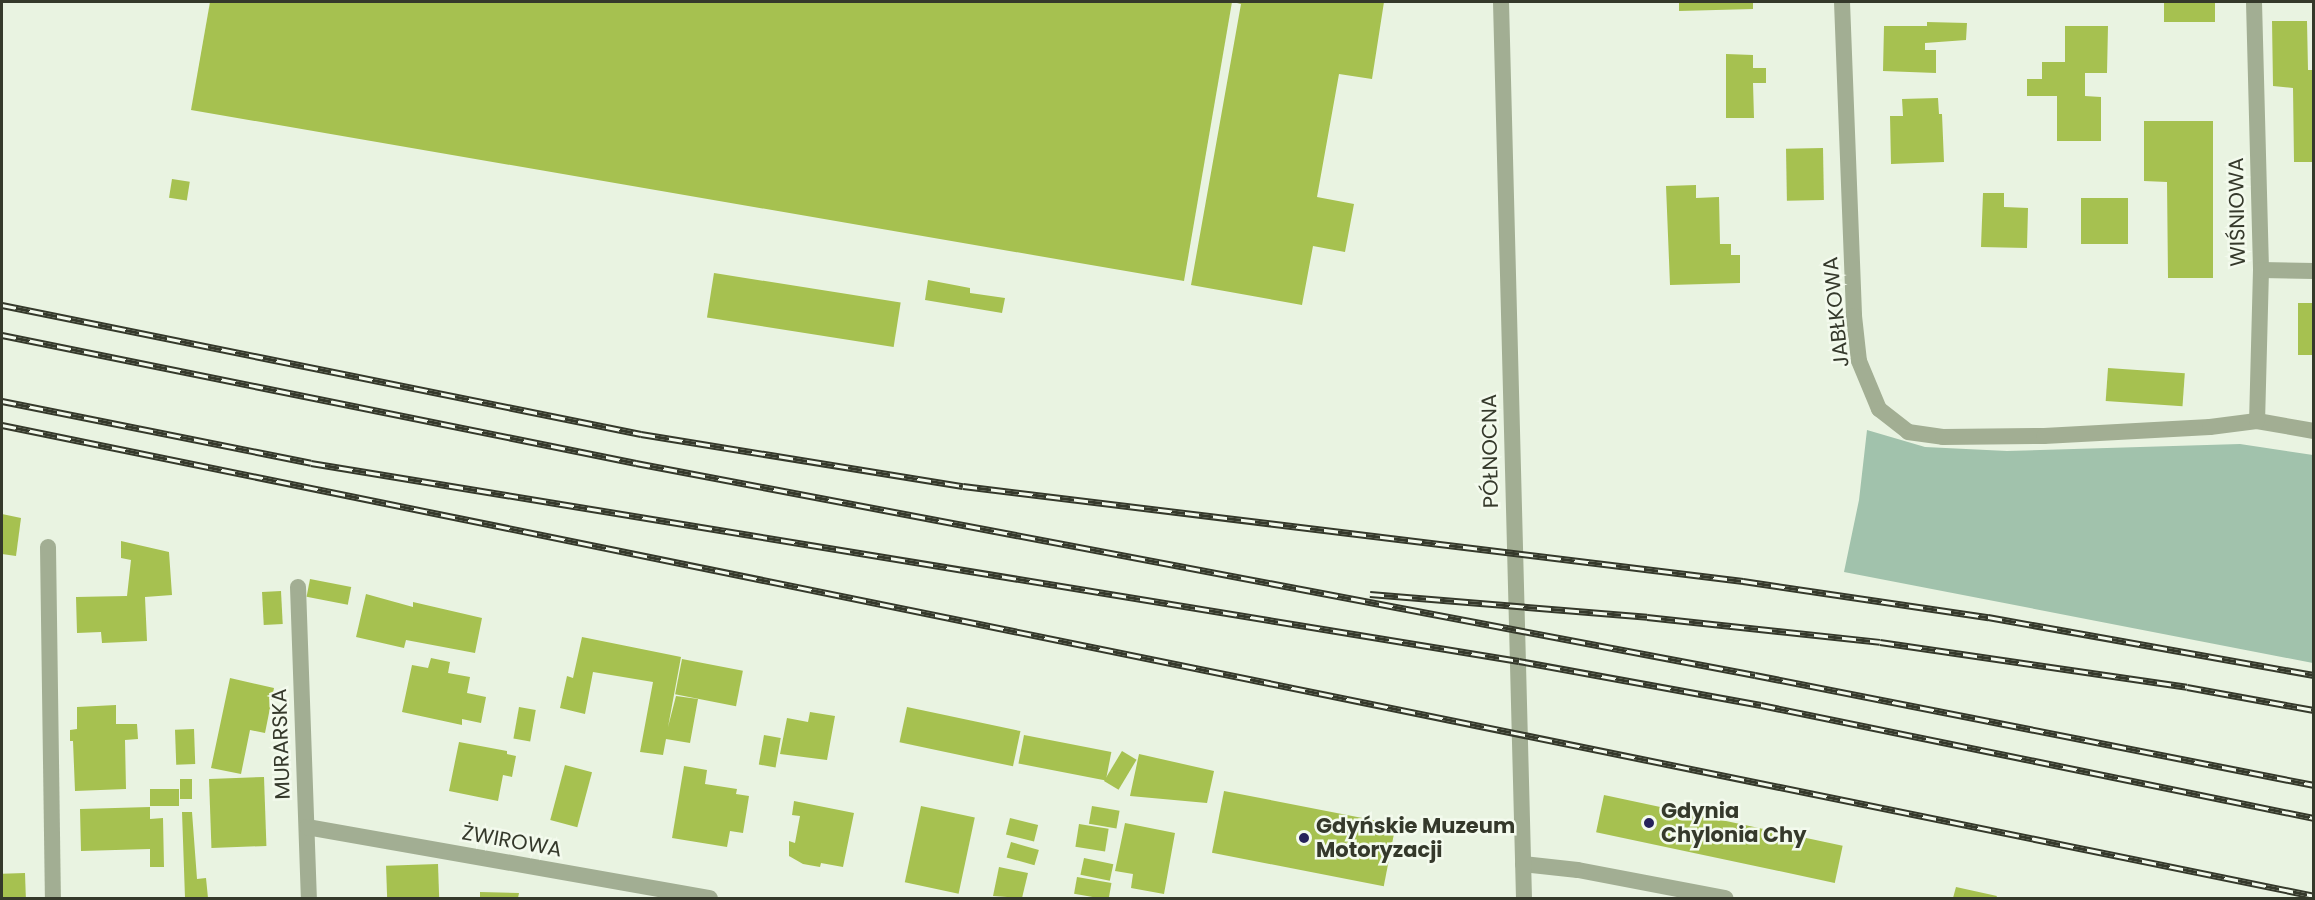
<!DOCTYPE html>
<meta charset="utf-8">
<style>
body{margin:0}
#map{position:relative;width:2315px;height:900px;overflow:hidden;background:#e9f3e1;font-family:Poppins,sans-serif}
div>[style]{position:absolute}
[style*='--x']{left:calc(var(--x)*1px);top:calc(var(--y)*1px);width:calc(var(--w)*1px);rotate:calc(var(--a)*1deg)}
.green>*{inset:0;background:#a1c2ac}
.building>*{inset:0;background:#a6c150;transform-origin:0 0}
.service>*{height:16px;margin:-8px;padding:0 8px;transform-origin:8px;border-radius:8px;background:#a2ae93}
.minor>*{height:16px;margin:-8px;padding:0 8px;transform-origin:8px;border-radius:8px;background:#a2ae93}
.rail>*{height:7px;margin-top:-3.5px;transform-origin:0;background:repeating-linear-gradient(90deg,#f3faed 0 14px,#35392b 0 28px);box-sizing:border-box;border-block:2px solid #35392b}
.dots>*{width:16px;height:16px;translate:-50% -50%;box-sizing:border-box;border:3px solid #f3faed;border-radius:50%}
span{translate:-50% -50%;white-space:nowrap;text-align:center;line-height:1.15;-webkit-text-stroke:5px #f3faed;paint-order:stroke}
.street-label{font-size:21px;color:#35392b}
.poi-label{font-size:21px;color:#35392b;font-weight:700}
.left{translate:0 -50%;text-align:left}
.frame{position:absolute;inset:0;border:3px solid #35392b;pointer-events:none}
</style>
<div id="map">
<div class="green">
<div style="clip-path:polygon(1867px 430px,1925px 447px,2007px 451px,2240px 444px,2313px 455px,2313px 663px,1844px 572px,1859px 500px)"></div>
</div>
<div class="building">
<div style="clip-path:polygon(210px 2px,1232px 2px,1184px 281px,191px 110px)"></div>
<div style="clip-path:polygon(1233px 2px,1384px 2px,1372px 79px,1339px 74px,1317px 197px,1354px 204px,1345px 252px,1313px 246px,1302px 305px,1191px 285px,1241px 4px)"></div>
<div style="clip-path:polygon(1679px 2px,1753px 2px,1753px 9px,1679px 11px)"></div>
<div style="left:2164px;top:2px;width:51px;height:20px"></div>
<div style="clip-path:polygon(2272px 21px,2307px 21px,2308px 70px,2313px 70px,2313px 162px,2294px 162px,2293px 88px,2273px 86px)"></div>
<div style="clip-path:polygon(1927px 22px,1967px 23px,1966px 40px,1925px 43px,1925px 50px,1936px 50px,1936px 73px,1883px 71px,1884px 26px,1927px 26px)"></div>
<div style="clip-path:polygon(2065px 26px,2108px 26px,2107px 73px,2085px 73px,2085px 96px,2101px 97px,2101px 141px,2057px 141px,2057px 96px,2027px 96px,2027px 79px,2042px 79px,2042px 62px,2065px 62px)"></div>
<div style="clip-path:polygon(1726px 54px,1753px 55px,1753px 68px,1766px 68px,1766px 83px,1753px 83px,1754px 118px,1726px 118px)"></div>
<div style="clip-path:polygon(1938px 98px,1939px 114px,1942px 114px,1944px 162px,1891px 164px,1890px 116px,1903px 116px,1902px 99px)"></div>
<div style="clip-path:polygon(2144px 121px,2213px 121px,2213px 278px,2168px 278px,2167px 182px,2144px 181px)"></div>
<div style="left:1823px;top:148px;width:52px;height:37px;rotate:89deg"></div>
<div style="left:172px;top:179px;width:18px;height:19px;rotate:9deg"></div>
<div style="clip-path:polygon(1696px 185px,1696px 198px,1719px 197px,1720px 244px,1731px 244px,1731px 255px,1740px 255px,1740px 283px,1670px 285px,1666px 186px)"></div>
<div style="clip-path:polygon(1983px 193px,2004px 193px,2004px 207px,2028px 208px,2027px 248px,1981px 247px)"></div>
<div style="left:2081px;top:198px;width:47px;height:46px"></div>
<div style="left:714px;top:273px;width:189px;height:45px;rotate:9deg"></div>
<div style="clip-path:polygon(928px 280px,970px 288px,970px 293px,1005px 298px,1002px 313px,925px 300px)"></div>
<div style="left:2298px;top:303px;width:15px;height:52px"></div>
<div style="left:2108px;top:368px;width:77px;height:33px;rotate:4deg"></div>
<div style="clip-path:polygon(2px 514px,21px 518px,16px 556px,2px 554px)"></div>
<div style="clip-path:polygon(121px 541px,169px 552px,172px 595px,145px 597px,147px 641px,102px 643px,101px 632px,77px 633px,76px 597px,127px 596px,131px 560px,121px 558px)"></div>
<div style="left:310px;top:579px;width:42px;height:18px;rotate:11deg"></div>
<div style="left:281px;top:591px;width:33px;height:19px;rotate:87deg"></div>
<div style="clip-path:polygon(366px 594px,413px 607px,413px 602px,482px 618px,475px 653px,406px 640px,404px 648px,356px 637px)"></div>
<div style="clip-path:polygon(582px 637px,681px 657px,668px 727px,676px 696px,698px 699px,690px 743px,666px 739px,663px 755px,640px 752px,653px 682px,593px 672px,585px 714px,560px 708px,567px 676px,573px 678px)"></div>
<div style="clip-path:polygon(431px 658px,450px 662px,448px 673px,470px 677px,467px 693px,486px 697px,481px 723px,462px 719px,462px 725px,402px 712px,412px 665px,428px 668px)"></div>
<div style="left:682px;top:659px;width:62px;height:36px;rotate:11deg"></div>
<div style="clip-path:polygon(230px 678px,274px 688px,265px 733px,250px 730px,241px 774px,211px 768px)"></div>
<div style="clip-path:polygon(116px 705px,116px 724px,137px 724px,138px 739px,125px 740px,126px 789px,75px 791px,73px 741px,70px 741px,70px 730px,77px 729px,77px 707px)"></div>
<div style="left:519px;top:707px;width:17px;height:32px;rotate:10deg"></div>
<div style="left:907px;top:707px;width:116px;height:36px;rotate:12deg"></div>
<div style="clip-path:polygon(810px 712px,835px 716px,827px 760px,780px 754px,787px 718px,808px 722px)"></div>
<div style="left:194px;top:729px;width:35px;height:19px;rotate:88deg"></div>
<div style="left:764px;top:735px;width:17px;height:30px;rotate:10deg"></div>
<div style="left:1024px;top:735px;width:89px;height:29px;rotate:11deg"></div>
<div style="clip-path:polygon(459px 742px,507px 751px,507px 754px,516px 756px,512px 777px,503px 775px,498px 801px,449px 791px)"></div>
<div style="left:1122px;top:751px;width:17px;height:35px;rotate:31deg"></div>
<div style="clip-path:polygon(1139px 754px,1214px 771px,1207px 803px,1130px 796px)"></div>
<div style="left:565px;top:765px;width:28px;height:57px;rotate:15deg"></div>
<div style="clip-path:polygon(684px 766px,707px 770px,705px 784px,737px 789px,736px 794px,749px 796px,743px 833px,730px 831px,727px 847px,672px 838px)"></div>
<div style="left:264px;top:777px;width:69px;height:55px;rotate:88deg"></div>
<div style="left:180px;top:779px;width:12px;height:20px"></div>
<div style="left:150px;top:789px;width:29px;height:17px"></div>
<div style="left:1224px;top:791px;width:175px;height:63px;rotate:11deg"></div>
<div style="left:1604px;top:795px;width:244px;height:38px;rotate:12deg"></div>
<div style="clip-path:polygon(794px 801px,854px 813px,843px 867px,821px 863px,820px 867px,803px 864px,789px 856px,789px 841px,795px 843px,800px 816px,792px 815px)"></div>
<div style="left:921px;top:806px;width:55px;height:78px;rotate:12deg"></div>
<div style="left:1092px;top:806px;width:28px;height:18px;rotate:10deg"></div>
<div style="clip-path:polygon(150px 807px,150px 819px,163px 818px,164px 867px,150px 867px,150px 849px,81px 851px,80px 809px)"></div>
<div style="clip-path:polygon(182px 812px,192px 812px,197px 879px,206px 878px,208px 898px,185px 898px)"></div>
<div style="left:1010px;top:818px;width:29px;height:17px;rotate:14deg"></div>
<div style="clip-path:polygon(1125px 823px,1175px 833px,1164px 894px,1131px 888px,1133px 874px,1115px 871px)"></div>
<div style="left:1079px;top:824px;width:30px;height:23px;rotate:9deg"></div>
<div style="left:1011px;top:842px;width:29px;height:16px;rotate:16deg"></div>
<div style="left:1084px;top:858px;width:30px;height:17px;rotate:12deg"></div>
<div style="left:438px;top:864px;width:34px;height:52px;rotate:88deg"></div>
<div style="clip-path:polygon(999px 867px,1028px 873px,1022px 898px,993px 896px)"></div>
<div style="left:25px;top:873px;width:25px;height:23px;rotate:88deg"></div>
<div style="left:1077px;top:877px;width:35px;height:17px;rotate:10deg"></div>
<div style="clip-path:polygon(1956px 887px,1997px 896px,1996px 898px,1953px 898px)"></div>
<div style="clip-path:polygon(480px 892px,519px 893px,518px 898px,480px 898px)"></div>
</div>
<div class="service">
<div style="--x:48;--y:547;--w:351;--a:89.2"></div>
<div style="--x:1523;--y:864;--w:55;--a:6.2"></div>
<div style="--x:1578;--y:870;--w:150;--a:10.8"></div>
</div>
<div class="minor">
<div style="--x:1501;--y:2;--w:896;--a:88.53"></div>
<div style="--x:1842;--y:2;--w:314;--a:87.8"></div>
<div style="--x:1854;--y:316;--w:45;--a:83.7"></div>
<div style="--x:1859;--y:361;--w:52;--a:67.4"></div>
<div style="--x:1879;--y:409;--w:37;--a:38"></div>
<div style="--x:1908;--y:432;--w:35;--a:8"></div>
<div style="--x:1943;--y:437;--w:101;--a:-0.6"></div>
<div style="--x:2044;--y:436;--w:166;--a:-3.1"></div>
<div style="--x:2210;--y:427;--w:47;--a:-7.3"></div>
<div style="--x:2257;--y:421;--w:58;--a:10"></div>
<div style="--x:2254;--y:2;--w:268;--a:88.5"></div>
<div style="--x:2261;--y:270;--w:151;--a:91.5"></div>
<div style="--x:2261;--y:270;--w:53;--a:1.1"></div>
<div style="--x:298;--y:587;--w:311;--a:88"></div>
<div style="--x:307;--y:827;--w:409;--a:10"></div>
</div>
<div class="rail">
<div style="--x:2;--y:305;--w:652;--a:11.41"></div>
<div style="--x:641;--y:434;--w:326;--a:9.2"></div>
<div style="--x:963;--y:486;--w:786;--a:6.94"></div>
<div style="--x:1743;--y:581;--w:248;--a:8.4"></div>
<div style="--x:1988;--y:617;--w:331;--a:10.1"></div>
<div style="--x:2;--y:335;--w:647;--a:11.41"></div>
<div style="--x:636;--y:463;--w:1139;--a:10.73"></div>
<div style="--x:1755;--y:675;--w:570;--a:11.13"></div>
<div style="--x:2;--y:401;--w:315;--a:11.3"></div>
<div style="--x:311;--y:463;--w:1224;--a:9.31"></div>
<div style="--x:1519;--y:661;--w:246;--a:10.3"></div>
<div style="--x:1761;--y:705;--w:564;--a:11.55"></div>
<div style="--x:2;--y:425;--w:2359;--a:11.51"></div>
<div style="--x:1370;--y:594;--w:278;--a:4.7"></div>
<div style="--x:1647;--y:617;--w:234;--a:6.1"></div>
<div style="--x:1880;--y:642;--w:310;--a:8.3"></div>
<div style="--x:2187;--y:687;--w:129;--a:10.3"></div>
</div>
<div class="dots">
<div style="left:1649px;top:823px;background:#26225a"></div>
<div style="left:1304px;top:838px;background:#26225a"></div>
</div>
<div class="street-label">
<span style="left:2237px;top:212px;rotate:-91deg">WIŚNIOWA</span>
<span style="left:1836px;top:312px;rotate:-96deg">JABŁKOWA</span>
<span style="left:1490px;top:451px;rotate:-91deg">PÓŁNOCNA</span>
<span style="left:281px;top:744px;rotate:-92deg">MURARSKA</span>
<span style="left:512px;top:841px;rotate:10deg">ŻWIROWA</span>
</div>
<div class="poi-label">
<span class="left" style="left:1661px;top:823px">Gdynia<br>Chylonia Chy</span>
<span class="left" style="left:1316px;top:838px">Gdyńskie Muzeum<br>Motoryzacji</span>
</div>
<div class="frame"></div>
</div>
